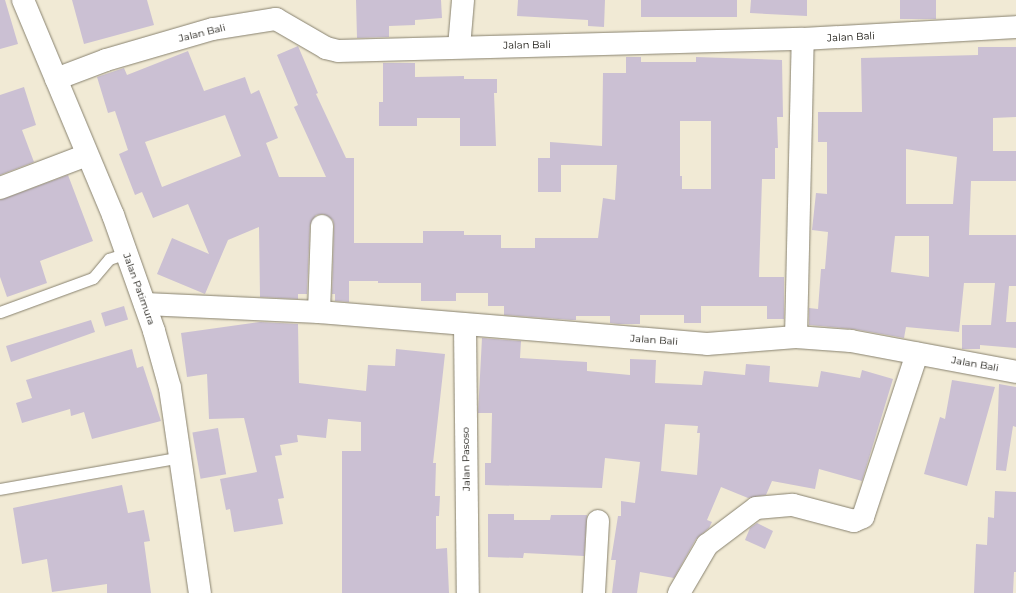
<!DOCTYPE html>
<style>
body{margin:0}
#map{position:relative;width:1016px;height:593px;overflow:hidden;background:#f1ead5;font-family:Montserrat,sans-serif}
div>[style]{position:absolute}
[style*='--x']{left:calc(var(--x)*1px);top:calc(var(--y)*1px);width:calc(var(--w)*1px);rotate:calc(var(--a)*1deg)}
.building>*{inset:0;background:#cbc0d3;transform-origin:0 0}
.roads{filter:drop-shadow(0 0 1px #88826f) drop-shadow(0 0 1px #88826f)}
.lane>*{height:11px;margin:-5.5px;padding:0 5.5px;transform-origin:5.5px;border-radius:5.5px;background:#fff}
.street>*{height:22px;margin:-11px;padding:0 11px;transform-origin:11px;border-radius:11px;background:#fff}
.secondary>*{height:22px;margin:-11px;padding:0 11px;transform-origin:11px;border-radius:11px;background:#fff}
span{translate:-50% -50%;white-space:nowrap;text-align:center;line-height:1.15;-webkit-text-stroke:3px #fff;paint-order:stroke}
.street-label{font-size:10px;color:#100e07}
</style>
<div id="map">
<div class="building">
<div style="clip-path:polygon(0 0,5px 0,18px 44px,0 49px)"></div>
<div style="clip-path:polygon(72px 0,147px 0,154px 25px,84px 44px)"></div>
<div style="clip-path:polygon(356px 0,441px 0,442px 18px,415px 20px,415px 25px,389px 26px,389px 37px,357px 38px)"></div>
<div style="clip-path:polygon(518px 0,605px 0,604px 27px,588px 26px,588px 20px,517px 16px)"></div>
<div style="left:641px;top:0;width:96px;height:17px"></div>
<div style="clip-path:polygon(751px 0,807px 0,807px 16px,750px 13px)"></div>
<div style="left:900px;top:0;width:36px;height:19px"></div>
<div style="clip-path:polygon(evenodd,298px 46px,318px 93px,316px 94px,346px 158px,354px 158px,354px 243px,423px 243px,423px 231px,464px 231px,464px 235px,501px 235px,501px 248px,535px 248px,535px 238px,598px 238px,603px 198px,615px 200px,617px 165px,561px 165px,561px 192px,538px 192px,538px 158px,550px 158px,550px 142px,602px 146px,603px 73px,626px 73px,626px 57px,641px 57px,641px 62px,696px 62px,696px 57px,782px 60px,783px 117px,777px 117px,778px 148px,775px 148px,775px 179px,762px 179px,759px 277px,784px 277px,784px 319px,767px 319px,767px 306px,701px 306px,701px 323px,684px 323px,684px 315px,640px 315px,640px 324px,618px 324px,610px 323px,610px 316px,576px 316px,576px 320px,572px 320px,504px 315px,504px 306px,488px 306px,488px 293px,456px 293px,456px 301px,421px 301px,421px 283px,378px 283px,378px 281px,349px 281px,349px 302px,335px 301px,335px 294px,332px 294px,334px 226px,333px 220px,323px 214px,316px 215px,310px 225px,307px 294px,298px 294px,298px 299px,260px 297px,259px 227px,228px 240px,205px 294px,157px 274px,172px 238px,209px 254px,188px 204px,153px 218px,142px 192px,135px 195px,119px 154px,128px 150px,115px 111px,108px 113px,97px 77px,124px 68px,127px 75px,188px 51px,204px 91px,245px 77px,251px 94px,259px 90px,278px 138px,266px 143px,279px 177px,326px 177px,294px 107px,298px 105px,277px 55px,298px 46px,225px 115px,241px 156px,162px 187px,145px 142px,225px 115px,298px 46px,680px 121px,711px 121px,711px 189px,682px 189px,682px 176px,680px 176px,680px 121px)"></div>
<div style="clip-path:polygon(evenodd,978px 47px,1016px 47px,1016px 117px,993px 118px,993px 151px,1016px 151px,1016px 181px,971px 181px,969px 235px,1016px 235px,1016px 286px,1009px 286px,1006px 322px,1016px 322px,1016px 348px,980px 345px,980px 349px,962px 349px,962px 325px,991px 325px,995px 283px,964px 283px,959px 332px,906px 327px,904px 338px,853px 329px,809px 325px,809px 308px,818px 309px,821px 269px,825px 269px,828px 232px,812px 230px,816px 193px,827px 194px,827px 142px,818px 142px,818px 112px,862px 112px,861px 58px,978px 55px,978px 47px,906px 149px,957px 157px,953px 204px,906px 204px,906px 149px,978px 47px,895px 236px,929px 236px,929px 277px,891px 272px,895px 236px)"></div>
<div style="clip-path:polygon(383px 63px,415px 63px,415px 77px,464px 76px,464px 79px,497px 79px,497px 93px,494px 93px,496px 146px,460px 146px,460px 118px,417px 118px,417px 126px,379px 126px,379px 102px,383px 102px)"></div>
<div style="clip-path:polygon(24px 87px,36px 125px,22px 130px,34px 162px,0 175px,0 95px)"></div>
<div style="clip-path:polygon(68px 175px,93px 241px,40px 261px,47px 283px,7px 297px,0 277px,0 200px)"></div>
<div style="left:124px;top:306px;width:14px;height:24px;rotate:73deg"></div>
<div style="clip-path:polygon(91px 320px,95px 332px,11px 362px,6px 346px)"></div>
<div style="clip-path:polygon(260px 322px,298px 324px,299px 383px,366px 391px,368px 365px,395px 366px,396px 349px,445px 354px,433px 463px,436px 463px,435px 496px,440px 496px,439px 516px,436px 516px,436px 549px,447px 548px,449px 593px,342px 593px,342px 451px,361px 451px,361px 422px,328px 419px,326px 438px,297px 435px,298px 442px,280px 445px,282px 455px,275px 456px,284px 498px,278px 499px,283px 524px,234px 532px,230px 509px,226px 510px,220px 479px,257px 472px,244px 418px,209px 419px,207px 374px,187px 377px,181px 333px)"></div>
<div style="clip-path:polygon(evenodd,482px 338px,521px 341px,520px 358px,587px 362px,587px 371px,630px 375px,630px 359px,656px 360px,655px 383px,702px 385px,704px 371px,745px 375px,746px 364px,770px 366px,769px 382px,818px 387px,821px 371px,860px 378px,862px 370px,893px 379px,862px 481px,819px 469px,815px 489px,772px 481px,766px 495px,748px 498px,721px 487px,707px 520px,712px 522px,709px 528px,696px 539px,674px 578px,640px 572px,637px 593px,612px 593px,616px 560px,611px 560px,618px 516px,621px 516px,621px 501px,635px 503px,640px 462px,605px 458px,602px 488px,485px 485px,485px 463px,491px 463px,492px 413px,478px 413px,482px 338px,665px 424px,698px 426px,697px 433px,700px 433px,697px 475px,661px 471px,665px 424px)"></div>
<div style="clip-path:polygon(132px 349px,137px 368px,143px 366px,161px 421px,92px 439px,84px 412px,71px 416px,70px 409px,22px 423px,16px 403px,32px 398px,26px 380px)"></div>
<div style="clip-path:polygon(952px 380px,995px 387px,967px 486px,924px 474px,940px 417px,945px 419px)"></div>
<div style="clip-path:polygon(999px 384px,1016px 387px,1016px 427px,1013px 426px,1006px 471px,996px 470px)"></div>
<div style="left:218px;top:428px;width:47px;height:26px;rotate:80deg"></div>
<div style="clip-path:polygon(122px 485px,128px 513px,144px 510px,150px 541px,144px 542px,151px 593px,107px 593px,107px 584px,52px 592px,47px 559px,22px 564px,13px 508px)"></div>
<div style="clip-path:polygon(995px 491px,1016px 492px,1016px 572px,1014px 572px,1013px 593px,974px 593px,976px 544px,987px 545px,988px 517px,994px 518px)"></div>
<div style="clip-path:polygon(488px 514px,514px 514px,514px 520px,550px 520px,551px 515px,587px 515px,584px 556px,524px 553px,523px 558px,488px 557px)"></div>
<div style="clip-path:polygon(757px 523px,773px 531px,765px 549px,745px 540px,750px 528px)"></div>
</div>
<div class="roads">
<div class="lane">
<div style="--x:0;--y:312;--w:99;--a:-20.1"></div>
<div style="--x:93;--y:278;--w:25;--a:-50"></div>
<div style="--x:109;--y:259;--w:18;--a:-19"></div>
<div style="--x:0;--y:489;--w:184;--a:-10"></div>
</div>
<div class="street">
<div style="--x:459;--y:47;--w:47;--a:-85.1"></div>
<div style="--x:56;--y:79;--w:53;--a:-20.8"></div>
<div style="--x:106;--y:60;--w:111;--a:-16.2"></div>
<div style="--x:213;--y:29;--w:64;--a:-9"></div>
<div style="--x:276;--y:19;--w:58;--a:30.1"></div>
<div style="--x:326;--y:48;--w:12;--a:14"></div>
<div style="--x:338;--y:51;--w:465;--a:-1.5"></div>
<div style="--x:803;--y:39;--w:213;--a:-3.2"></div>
<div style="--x:0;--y:188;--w:93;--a:-20.8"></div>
<div style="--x:145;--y:304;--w:174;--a:2.6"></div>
<div style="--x:319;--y:312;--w:389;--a:4.7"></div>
<div style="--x:707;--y:344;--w:89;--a:-4.5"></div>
<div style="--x:796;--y:337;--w:55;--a:4.2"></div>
<div style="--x:851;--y:341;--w:168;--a:10.6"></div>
<div style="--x:319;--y:312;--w:86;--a:-88"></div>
<div style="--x:465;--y:325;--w:268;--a:89.4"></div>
<div style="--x:796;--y:337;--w:298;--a:-88.7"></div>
<div style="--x:594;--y:593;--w:72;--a:-86.8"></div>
<div style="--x:679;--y:593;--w:56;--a:-59.7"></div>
<div style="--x:707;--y:545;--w:61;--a:-37.1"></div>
<div style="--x:756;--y:508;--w:37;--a:-5"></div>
<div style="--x:793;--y:505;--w:63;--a:14.7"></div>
<div style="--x:854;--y:521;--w:10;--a:-24"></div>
<div style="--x:863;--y:517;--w:172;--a:-71.7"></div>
</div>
<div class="secondary">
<div style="--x:23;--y:0;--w:233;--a:67.3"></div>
<div style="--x:113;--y:215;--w:123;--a:70.5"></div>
<div style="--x:154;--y:331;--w:59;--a:74.3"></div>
<div style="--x:170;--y:388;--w:207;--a:81.7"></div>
</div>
</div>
<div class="street-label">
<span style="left:202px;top:33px;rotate:-14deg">Jalan Bali</span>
<span style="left:851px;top:37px;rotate:-3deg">Jalan Bali</span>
<span style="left:527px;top:45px;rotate:-1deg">Jalan Bali</span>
<span style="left:139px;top:289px;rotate:70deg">Jalan Patimura</span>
<span style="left:654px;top:340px;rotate:4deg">Jalan Bali</span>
<span style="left:975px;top:364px;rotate:10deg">Jalan Bali</span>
<span style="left:466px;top:459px;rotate:-91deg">Jalan Pasoso</span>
</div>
</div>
